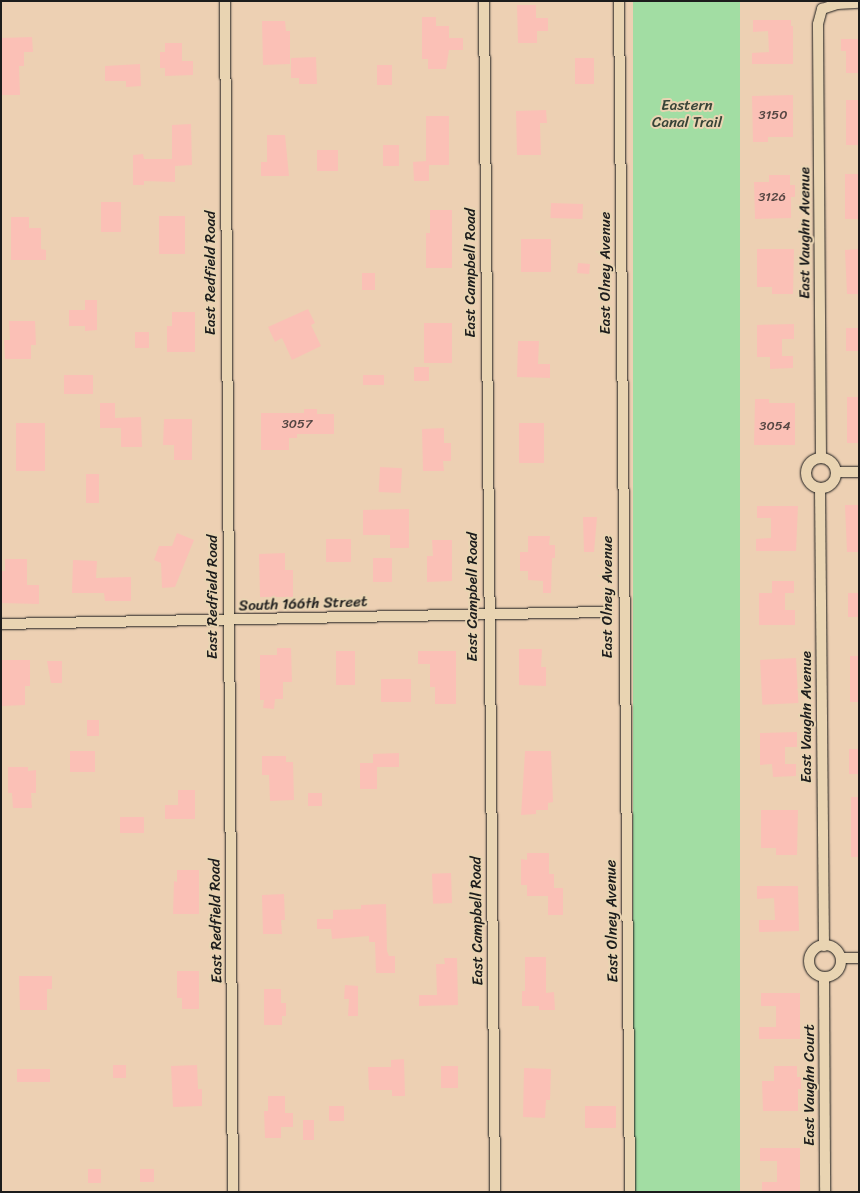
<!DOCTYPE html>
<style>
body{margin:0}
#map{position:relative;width:860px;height:1193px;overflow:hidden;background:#edd0b3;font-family:Sriracha,sans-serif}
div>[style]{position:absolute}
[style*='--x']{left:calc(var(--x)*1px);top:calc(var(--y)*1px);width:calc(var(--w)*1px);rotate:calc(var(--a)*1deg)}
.green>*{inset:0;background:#a2dda3;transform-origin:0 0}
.building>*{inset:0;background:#fbc0b6;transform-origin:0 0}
.roads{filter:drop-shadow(0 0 1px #1c1c1c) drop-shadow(0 0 1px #1c1c1c)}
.minor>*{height:10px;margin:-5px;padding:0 5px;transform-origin:5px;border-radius:5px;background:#e9d4b2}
.minor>.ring{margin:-5px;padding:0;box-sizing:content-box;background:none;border:10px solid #e9d4b2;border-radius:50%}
span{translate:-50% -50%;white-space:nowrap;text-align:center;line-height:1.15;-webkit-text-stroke:4px #e9d4b2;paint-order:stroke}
.number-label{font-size:13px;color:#544542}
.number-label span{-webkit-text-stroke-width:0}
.park-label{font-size:15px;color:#374337}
.street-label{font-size:15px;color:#1c1c1c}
.frame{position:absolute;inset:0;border:2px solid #1c1c1c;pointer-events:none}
</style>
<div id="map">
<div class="green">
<div style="left:633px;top:1px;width:107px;height:1191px"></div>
</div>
<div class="building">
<div style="clip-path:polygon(517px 5px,536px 5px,536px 18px,548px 18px,548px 31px,537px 31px,537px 43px,518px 43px)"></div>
<div style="clip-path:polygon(422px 17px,436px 17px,436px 26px,449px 26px,449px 38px,463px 38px,463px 50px,449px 50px,446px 69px,428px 69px,428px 59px,422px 59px)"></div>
<div style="clip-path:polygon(753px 20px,791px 20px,791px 26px,793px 26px,793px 64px,752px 64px,752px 53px,769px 52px,768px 31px,753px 32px)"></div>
<div style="clip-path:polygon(262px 21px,285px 21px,286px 31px,290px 31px,290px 64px,263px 65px)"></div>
<div style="clip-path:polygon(32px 37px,33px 52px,24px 52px,24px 66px,19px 66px,20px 95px,1px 95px,1px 38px)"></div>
<div style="clip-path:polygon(841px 39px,859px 39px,859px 73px,846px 73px,846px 51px,841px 51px)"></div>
<div style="clip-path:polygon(165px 43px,182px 43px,182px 61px,193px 61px,193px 75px,165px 76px,165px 68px,160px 68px,160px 52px,165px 52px)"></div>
<div style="clip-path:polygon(316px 57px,317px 84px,299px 84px,299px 78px,291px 78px,291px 58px)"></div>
<div style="left:594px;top:58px;width:26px;height:19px;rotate:90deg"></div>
<div style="clip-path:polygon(140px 64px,141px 86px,126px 87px,126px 81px,105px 81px,105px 66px)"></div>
<div style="left:377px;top:65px;width:15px;height:20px"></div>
<div style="clip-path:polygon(793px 95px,793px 137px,768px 137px,768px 142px,753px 142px,752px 96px)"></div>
<div style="left:846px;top:100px;width:13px;height:45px"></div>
<div style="clip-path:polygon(546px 110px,547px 123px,540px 123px,541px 155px,517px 155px,516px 111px)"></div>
<div style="clip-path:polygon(426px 116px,449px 116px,449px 165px,429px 165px,429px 181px,414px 181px,413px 162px,426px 161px)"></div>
<div style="clip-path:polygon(191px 124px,192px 165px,175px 166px,175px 182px,144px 181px,144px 185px,133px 185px,133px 155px,143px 154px,144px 159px,172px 159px,172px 125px)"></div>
<div style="clip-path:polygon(267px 135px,285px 135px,289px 176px,261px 176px,261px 162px,267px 162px)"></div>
<div style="left:383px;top:145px;width:16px;height:21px"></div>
<div style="left:317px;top:150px;width:21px;height:21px"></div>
<div style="left:845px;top:174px;width:14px;height:45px"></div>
<div style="clip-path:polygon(769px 175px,790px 175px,790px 185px,795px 185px,795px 197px,791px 197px,791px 218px,755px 219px,754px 182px,769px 182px)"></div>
<div style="left:101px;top:202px;width:20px;height:30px"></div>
<div style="left:551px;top:203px;width:32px;height:15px;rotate:2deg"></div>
<div style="clip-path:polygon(430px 210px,452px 210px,452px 268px,426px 268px,426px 233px,430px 233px)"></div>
<div style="left:159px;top:216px;width:26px;height:38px"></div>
<div style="clip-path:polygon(11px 217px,29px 217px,29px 228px,41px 228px,41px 249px,46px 250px,46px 260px,11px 260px)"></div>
<div style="left:521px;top:239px;width:30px;height:33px"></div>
<div style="clip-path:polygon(757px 249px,794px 249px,793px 294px,772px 294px,772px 287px,757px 287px)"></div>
<div style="clip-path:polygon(859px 249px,859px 294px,847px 294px,845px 250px)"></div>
<div style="left:578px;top:263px;width:12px;height:10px;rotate:5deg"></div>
<div style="left:362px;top:273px;width:13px;height:17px"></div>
<div style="clip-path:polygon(85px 300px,97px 300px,97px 330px,85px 331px,85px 326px,69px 326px,69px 310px,85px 310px)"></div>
<div style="clip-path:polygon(308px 309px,315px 323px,311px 325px,321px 346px,292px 360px,282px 338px,275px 342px,268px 327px)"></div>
<div style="clip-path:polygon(172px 312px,195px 312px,195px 352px,167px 352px,167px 326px,172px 326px)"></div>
<div style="clip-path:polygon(9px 321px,35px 321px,36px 345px,31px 345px,31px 359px,5px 359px,4px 340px,10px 340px)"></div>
<div style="left:424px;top:323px;width:28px;height:40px"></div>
<div style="clip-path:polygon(794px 324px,794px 339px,782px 339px,782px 356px,793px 356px,793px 368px,770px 369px,770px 357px,757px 357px,757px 325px)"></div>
<div style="left:846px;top:328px;width:13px;height:23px"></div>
<div style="left:135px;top:332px;width:14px;height:16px"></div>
<div style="clip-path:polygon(518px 341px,539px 341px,538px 364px,550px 364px,550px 378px,517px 377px)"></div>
<div style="left:414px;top:367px;width:15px;height:14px"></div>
<div style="left:64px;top:375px;width:29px;height:19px"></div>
<div style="left:363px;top:375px;width:21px;height:10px"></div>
<div style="left:847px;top:397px;width:12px;height:46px"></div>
<div style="clip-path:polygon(755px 399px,769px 399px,769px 403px,795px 403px,795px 445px,754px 445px)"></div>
<div style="clip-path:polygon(100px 403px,115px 403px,115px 418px,141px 417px,142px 447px,121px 447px,121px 428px,100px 428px)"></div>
<div style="clip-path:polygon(304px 409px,317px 409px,317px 414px,334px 414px,334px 434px,297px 434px,297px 438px,289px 438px,289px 450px,261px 450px,261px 413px,304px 413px)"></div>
<div style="clip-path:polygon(164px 419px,192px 419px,192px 460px,174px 460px,174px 445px,163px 445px)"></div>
<div style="left:16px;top:423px;width:29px;height:48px"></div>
<div style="left:519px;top:423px;width:25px;height:40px"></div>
<div style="clip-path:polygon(444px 428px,444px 443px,451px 443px,451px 461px,443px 461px,444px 471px,423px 471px,422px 429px)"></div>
<div style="left:380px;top:467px;width:22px;height:25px;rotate:3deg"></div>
<div style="left:86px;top:474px;width:13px;height:29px"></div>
<div style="clip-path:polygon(845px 505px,859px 505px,859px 552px,847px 552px)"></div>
<div style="clip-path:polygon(757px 506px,798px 506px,796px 551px,756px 551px,756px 539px,771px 538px,771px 518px,757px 518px)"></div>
<div style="clip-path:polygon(409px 509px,409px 548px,390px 548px,390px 535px,363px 535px,363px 510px)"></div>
<div style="clip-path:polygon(583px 517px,597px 517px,594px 552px,584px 552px)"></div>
<div style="clip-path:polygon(177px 533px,194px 540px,175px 587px,162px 588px,161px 563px,154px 560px,159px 546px,172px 546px)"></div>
<div style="clip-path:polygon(528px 536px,550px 536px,549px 545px,555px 545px,555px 558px,552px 558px,551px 593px,543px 593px,543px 581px,528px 580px,528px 571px,520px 571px,520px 552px,528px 552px)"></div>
<div style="left:326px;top:539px;width:25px;height:23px"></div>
<div style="clip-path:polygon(432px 540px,452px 540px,452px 581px,427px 582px,427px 556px,433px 556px)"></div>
<div style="clip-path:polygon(285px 553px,285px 570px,293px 570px,293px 597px,260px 597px,259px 554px)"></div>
<div style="left:373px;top:558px;width:19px;height:24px"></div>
<div style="clip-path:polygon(5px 559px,27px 559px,27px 585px,39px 585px,39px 604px,1px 603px,1px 571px,5px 571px)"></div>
<div style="clip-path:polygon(73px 560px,97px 561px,96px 578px,131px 577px,131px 601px,105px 601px,104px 593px,72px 593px)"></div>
<div style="clip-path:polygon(772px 581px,794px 581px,794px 593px,785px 593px,785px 610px,795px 610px,795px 625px,759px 625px,759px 593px,772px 593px)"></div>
<div style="left:848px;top:593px;width:11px;height:24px"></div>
<div style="clip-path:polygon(277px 648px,291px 648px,292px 682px,283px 682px,283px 699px,275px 699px,274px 709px,263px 708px,264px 700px,260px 700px,260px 655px,277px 655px)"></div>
<div style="clip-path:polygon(519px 649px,542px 649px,541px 667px,546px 667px,546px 686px,519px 685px)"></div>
<div style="left:336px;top:651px;width:19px;height:34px"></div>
<div style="clip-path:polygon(418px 651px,456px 651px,456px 704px,435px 704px,435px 687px,430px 687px,430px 664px,418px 664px)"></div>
<div style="left:850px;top:656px;width:9px;height:46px"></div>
<div style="left:796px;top:658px;width:45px;height:36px;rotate:87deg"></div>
<div style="clip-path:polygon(1px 660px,30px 660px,30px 686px,25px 686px,25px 705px,2px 706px)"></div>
<div style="clip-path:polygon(47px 661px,62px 661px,62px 683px,51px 683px)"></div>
<div style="left:411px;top:679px;width:23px;height:30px;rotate:90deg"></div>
<div style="left:87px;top:720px;width:12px;height:16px"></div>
<div style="clip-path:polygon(797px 732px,797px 747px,785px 747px,785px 764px,796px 764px,796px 776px,773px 777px,772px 764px,760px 765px,760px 733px)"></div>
<div style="left:849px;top:749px;width:10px;height:25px"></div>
<div style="left:95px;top:751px;width:21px;height:25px;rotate:90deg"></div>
<div style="clip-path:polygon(525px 751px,551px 751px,553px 802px,548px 803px,548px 810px,536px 810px,536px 814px,521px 815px)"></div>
<div style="clip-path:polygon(399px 753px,399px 767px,377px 767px,377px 789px,360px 789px,360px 763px,373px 763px,373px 754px)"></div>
<div style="clip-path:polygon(262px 756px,286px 756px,286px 762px,293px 762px,294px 800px,270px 801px,269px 775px,262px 775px)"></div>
<div style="clip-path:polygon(8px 767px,28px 767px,28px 771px,36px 770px,36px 793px,31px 793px,32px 808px,13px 808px,12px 793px,8px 793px)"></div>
<div style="clip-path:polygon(178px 790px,195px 790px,195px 819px,165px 819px,165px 805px,178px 805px)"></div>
<div style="left:308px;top:793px;width:14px;height:13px"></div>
<div style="left:851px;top:797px;width:8px;height:60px"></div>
<div style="clip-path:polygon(761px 810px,798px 810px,797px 855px,776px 855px,776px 848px,761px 848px)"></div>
<div style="left:120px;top:817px;width:24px;height:16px"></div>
<div style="clip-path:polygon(527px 853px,549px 853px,549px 874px,554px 874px,554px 888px,563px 888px,563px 915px,548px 915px,548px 896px,527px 896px,527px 885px,521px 885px,521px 859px,527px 860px)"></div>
<div style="clip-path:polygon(177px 870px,199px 870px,199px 914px,173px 914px,174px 881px,177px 882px)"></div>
<div style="left:451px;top:873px;width:30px;height:19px;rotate:88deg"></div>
<div style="clip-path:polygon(757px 886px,798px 886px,799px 931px,759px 932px,759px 920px,775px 920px,774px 898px,757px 899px)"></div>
<div style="clip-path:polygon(284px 894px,285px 920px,281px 920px,282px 934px,263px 934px,262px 895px)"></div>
<div style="clip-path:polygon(386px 904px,387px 951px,389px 956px,395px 956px,395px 973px,376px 973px,375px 942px,369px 942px,369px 936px,332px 939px,331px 929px,317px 929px,317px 919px,333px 919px,333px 910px,361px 909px,361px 905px)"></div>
<div style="clip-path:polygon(525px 957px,546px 957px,546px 993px,554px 992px,555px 1010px,539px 1010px,539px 1006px,522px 1006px,522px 991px,525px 991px)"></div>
<div style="clip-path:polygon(444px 958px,457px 958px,458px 1005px,419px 1006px,419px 995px,437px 995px,436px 964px,445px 964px)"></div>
<div style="clip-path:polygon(177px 971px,199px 971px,199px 1009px,182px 1009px,182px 998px,177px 998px)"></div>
<div style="clip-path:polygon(19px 976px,52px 976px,52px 989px,47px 989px,47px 1010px,20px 1010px)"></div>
<div style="clip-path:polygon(345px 985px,358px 986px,358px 1016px,348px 1016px,349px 999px,344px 999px)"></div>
<div style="clip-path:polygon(264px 989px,281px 989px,281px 1003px,286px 1003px,286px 1016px,282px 1016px,282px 1025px,264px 1025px)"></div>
<div style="clip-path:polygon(761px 993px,800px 993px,800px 1039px,759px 1039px,759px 1027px,776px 1027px,776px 1006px,761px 1006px)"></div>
<div style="clip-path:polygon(404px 1059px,405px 1096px,392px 1096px,392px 1090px,369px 1090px,368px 1067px,391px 1067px,391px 1060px)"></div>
<div style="left:113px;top:1065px;width:13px;height:13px"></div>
<div style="clip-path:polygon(197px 1065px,198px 1089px,202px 1089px,202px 1106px,173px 1107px,171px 1066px)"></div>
<div style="left:441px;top:1066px;width:17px;height:22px"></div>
<div style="clip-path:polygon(774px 1066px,797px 1066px,797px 1077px,801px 1077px,801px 1089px,798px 1089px,798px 1111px,763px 1111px,762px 1081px,774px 1081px)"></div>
<div style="clip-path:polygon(524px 1068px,551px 1069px,550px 1100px,546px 1100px,545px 1118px,523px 1117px)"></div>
<div style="left:17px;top:1069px;width:33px;height:13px"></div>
<div style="clip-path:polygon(268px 1096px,285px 1096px,285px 1113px,293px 1113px,293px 1127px,281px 1127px,281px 1138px,265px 1138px,264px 1111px,268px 1111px)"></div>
<div style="left:329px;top:1106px;width:15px;height:15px"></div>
<div style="left:585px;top:1106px;width:31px;height:22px"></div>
<div style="left:303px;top:1120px;width:11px;height:20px"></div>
<div style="clip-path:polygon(760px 1148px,800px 1148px,800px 1192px,762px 1192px,762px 1182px,777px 1182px,777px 1161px,760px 1161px)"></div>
<div style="left:88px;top:1169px;width:13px;height:14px"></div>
<div style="left:140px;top:1169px;width:14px;height:13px"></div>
</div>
<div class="roads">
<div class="minor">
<div style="--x:225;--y:1;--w:1191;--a:89.62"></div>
<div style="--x:484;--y:1;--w:1191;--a:89.47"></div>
<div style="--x:619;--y:1;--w:1191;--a:89.47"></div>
<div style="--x:821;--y:458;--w:434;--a:-90.4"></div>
<div style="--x:818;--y:24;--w:16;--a:-75"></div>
<div style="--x:822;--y:9;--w:16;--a:-18"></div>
<div style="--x:837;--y:4;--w:22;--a:-3"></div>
<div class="ring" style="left:806px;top:458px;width:20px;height:20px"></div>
<div style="--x:836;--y:472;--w:23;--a:0"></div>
<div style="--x:820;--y:488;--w:458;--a:89.5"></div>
<div style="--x:1;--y:624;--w:605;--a:-1.14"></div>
<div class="ring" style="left:809px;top:945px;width:22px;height:22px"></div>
<div style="--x:841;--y:958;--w:18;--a:0"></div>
<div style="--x:824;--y:977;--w:215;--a:89.7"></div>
</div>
</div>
<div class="number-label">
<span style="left:773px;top:115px">3150</span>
<span style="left:772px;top:197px">3126</span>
<span style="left:297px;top:424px">3057</span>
<span style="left:775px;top:426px">3054</span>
</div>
<div class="park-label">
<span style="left:687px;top:114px">Eastern<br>Canal Trail</span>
</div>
<div class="street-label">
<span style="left:805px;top:233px;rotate:-90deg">East Vaughn Avenue</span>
<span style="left:211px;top:273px;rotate:-90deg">East Redfield Road</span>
<span style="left:471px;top:273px;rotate:-90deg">East Campbell Road</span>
<span style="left:606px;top:273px;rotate:-90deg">East Olney Avenue</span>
<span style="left:213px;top:597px;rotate:-90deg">East Redfield Road</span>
<span style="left:473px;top:597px;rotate:-90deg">East Campbell Road</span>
<span style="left:608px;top:597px;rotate:-90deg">East Olney Avenue</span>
<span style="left:303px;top:604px;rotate:-2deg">South 166th Street</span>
<span style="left:807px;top:717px;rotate:-90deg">East Vaughn Avenue</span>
<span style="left:216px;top:921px;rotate:-91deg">East Redfield Road</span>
<span style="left:477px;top:921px;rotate:-91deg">East Campbell Road</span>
<span style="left:612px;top:921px;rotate:-91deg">East Olney Avenue</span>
<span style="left:810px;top:1085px;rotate:-90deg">East Vaughn Court</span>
</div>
<div class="frame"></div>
</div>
